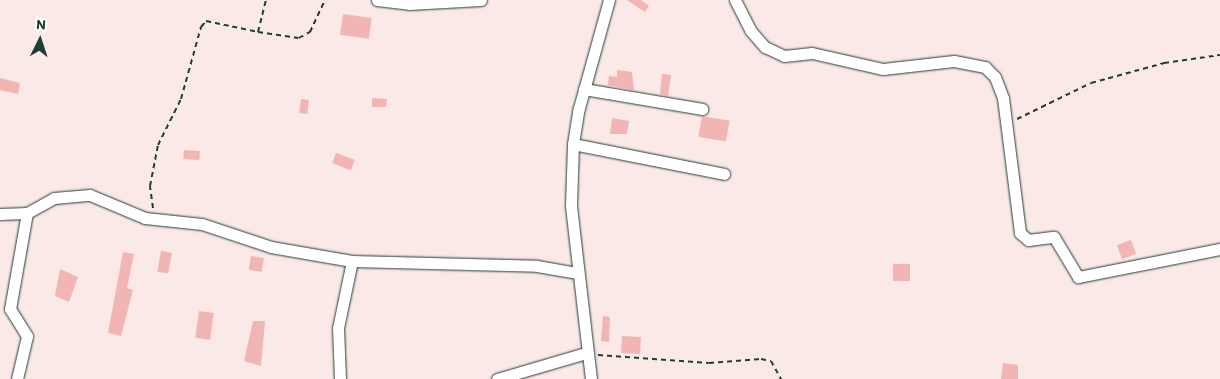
<!DOCTYPE html>
<style>
body{margin:0}
#map{position:relative;width:1220px;height:379px;overflow:hidden;background:#fbe9e8;font-family:Itim,sans-serif}
div>[style]{position:absolute}
[style*='--x']{left:calc(var(--x)*1px);top:calc(var(--y)*1px);width:calc(var(--w)*1px);rotate:calc(var(--a)*1deg)}
.building>*{inset:0;background:#f1b5b3;transform-origin:0 0}
.path>*{height:2px;margin-top:-1px;transform-origin:0;background:repeating-linear-gradient(90deg,#1f3d34 0 5px,transparent 0 9px)}
.roads{filter:drop-shadow(0 0 1px #1f3d34) drop-shadow(0 0 1px #1f3d34)}
.minor>*{height:11px;margin:-5.5px;padding:0 5.5px;transform-origin:5.5px;border-radius:5.5px;background:#fff}
span{translate:-50% -50%;white-space:nowrap;text-align:center;line-height:1.15;-webkit-text-stroke:4px #fff;paint-order:stroke}
.north{position:absolute;left:15px;top:15px;width:50px;height:50px;-webkit-text-stroke:4px #fff;paint-order:stroke;rotate:4deg;font-size:14px;font-weight:700;line-height:20px;text-align:center;color:#1f3d34}
.north::after{content:'';display:block;margin:auto;width:18px;height:22px;background:#1f3d34;clip-path:polygon(50% 0,100% 100%,50% 72%,0 100%)}
</style>
<div id="map">
<div class="building">
<div style="clip-path:polygon(627px 0,641px 0,649px 6px,645px 12px)"></div>
<div style="left:343px;top:14px;width:29px;height:21px;rotate:8deg"></div>
<div style="clip-path:polygon(617px 70px,632px 72px,634px 90px,608px 85px,609px 76px,617px 77px)"></div>
<div style="clip-path:polygon(662px 74px,671px 75px,668px 96px,660px 94px)"></div>
<div style="clip-path:polygon(0 78px,20px 83px,18px 94px,0 90px)"></div>
<div style="clip-path:polygon(372px 98px,387px 99px,386px 107px,372px 107px)"></div>
<div style="left:301px;top:99px;width:8px;height:14px;rotate:7deg"></div>
<div style="left:702px;top:116px;width:28px;height:21px;rotate:10deg"></div>
<div style="clip-path:polygon(612px 118px,629px 121px,627px 134px,610px 134px)"></div>
<div style="left:184px;top:150px;width:16px;height:9px;rotate:4deg"></div>
<div style="left:336px;top:153px;width:20px;height:11px;rotate:20deg"></div>
<div style="left:1131px;top:240px;width:15px;height:15px;rotate:70deg"></div>
<div style="left:161px;top:251px;width:11px;height:21px;rotate:10deg"></div>
<div style="clip-path:polygon(123px 252px,134px 254px,127px 288px,133px 290px,121px 336px,108px 333px)"></div>
<div style="left:251px;top:256px;width:13px;height:14px;rotate:9deg"></div>
<div style="left:893px;top:264px;width:17px;height:17px"></div>
<div style="clip-path:polygon(60px 269px,78px 277px,69px 302px,55px 296px)"></div>
<div style="left:199px;top:311px;width:15px;height:27px;rotate:8deg"></div>
<div style="clip-path:polygon(603px 316px,610px 317px,609px 342px,601px 341px)"></div>
<div style="clip-path:polygon(253px 321px,265px 321px,261px 366px,244px 361px)"></div>
<div style="left:622px;top:336px;width:19px;height:17px;rotate:3deg"></div>
<div style="clip-path:polygon(1003px 363px,1018px 365px,1018px 379px,1001px 379px)"></div>
</div>
<div class="path">
<div style="--x:258;--y:32;--w:41;--a:8.3"></div>
<div style="--x:299;--y:38;--w:13;--a:-29"></div>
<div style="--x:310;--y:32;--w:35;--a:-65"></div>
<div style="--x:1017;--y:119;--w:82;--a:-25.9"></div>
<div style="--x:1091;--y:83;--w:76;--a:-15.3"></div>
<div style="--x:1164;--y:63;--w:57;--a:-8.1"></div>
<div style="--x:153;--y:208;--w:22;--a:-98"></div>
<div style="--x:150;--y:186;--w:42;--a:-79"></div>
<div style="--x:158;--y:145;--w:51;--a:-63.4"></div>
<div style="--x:181;--y:99;--w:75;--a:-74.5"></div>
<div style="--x:201;--y:27;--w:8;--a:-50"></div>
<div style="--x:206;--y:21;--w:53;--a:11.9"></div>
<div style="--x:258;--y:32;--w:33;--a:-76"></div>
<div style="--x:598;--y:355;--w:111;--a:4.1"></div>
<div style="--x:709;--y:363;--w:52;--a:-4.4"></div>
<div style="--x:761;--y:359;--w:10;--a:11"></div>
<div style="--x:771;--y:361;--w:21;--a:61"></div>
</div>
<div class="roads">
<div class="minor">
<div style="--x:377;--y:0;--w:32;--a:7"></div>
<div style="--x:409;--y:4;--w:72;--a:-3.2"></div>
<div style="--x:735;--y:0;--w:34;--a:63"></div>
<div style="--x:750;--y:30;--w:23;--a:49"></div>
<div style="--x:765;--y:47;--w:21;--a:25"></div>
<div style="--x:784;--y:56;--w:28;--a:-6"></div>
<div style="--x:812;--y:53;--w:73;--a:12.7"></div>
<div style="--x:883;--y:69;--w:71;--a:-6.4"></div>
<div style="--x:954;--y:61;--w:32;--a:11"></div>
<div style="--x:985;--y:67;--w:14;--a:45"></div>
<div style="--x:995;--y:77;--w:22;--a:69"></div>
<div style="--x:1003;--y:98;--w:136;--a:82.8"></div>
<div style="--x:1020;--y:233;--w:11;--a:41"></div>
<div style="--x:1028;--y:240;--w:26;--a:-7"></div>
<div style="--x:1054;--y:237;--w:47;--a:59"></div>
<div style="--x:1078;--y:277;--w:145;--a:-11.2"></div>
<div style="--x:584;--y:89;--w:120;--a:9.6"></div>
<div style="--x:573;--y:144;--w:154;--a:11.2"></div>
<div style="--x:0;--y:214;--w:27;--a:-2"></div>
<div style="--x:27;--y:213;--w:31;--a:-29"></div>
<div style="--x:54;--y:198;--w:36;--a:-5"></div>
<div style="--x:90;--y:195;--w:60;--a:22.7"></div>
<div style="--x:145;--y:218;--w:57;--a:6"></div>
<div style="--x:202;--y:224;--w:73;--a:18.4"></div>
<div style="--x:271;--y:247;--w:82;--a:9.8"></div>
<div style="--x:352;--y:261;--w:185;--a:1.5"></div>
<div style="--x:537;--y:266;--w:40;--a:10"></div>
<div style="--x:17;--y:379;--w:44;--a:-76.9"></div>
<div style="--x:27;--y:336;--w:32;--a:-122"></div>
<div style="--x:10;--y:309;--w:97;--a:-80"></div>
<div style="--x:340;--y:379;--w:51;--a:-92.2"></div>
<div style="--x:338;--y:328;--w:68;--a:-78.2"></div>
<div style="--x:497;--y:379;--w:93;--a:-16.3"></div>
<div style="--x:591;--y:379;--w:175;--a:-96.6"></div>
<div style="--x:571;--y:205;--w:61;--a:-88.1"></div>
<div style="--x:573;--y:144;--w:36;--a:-81"></div>
<div style="--x:579;--y:108;--w:112;--a:-74.5"></div>
</div>
</div>
<div class="north">N</div>
</div>
